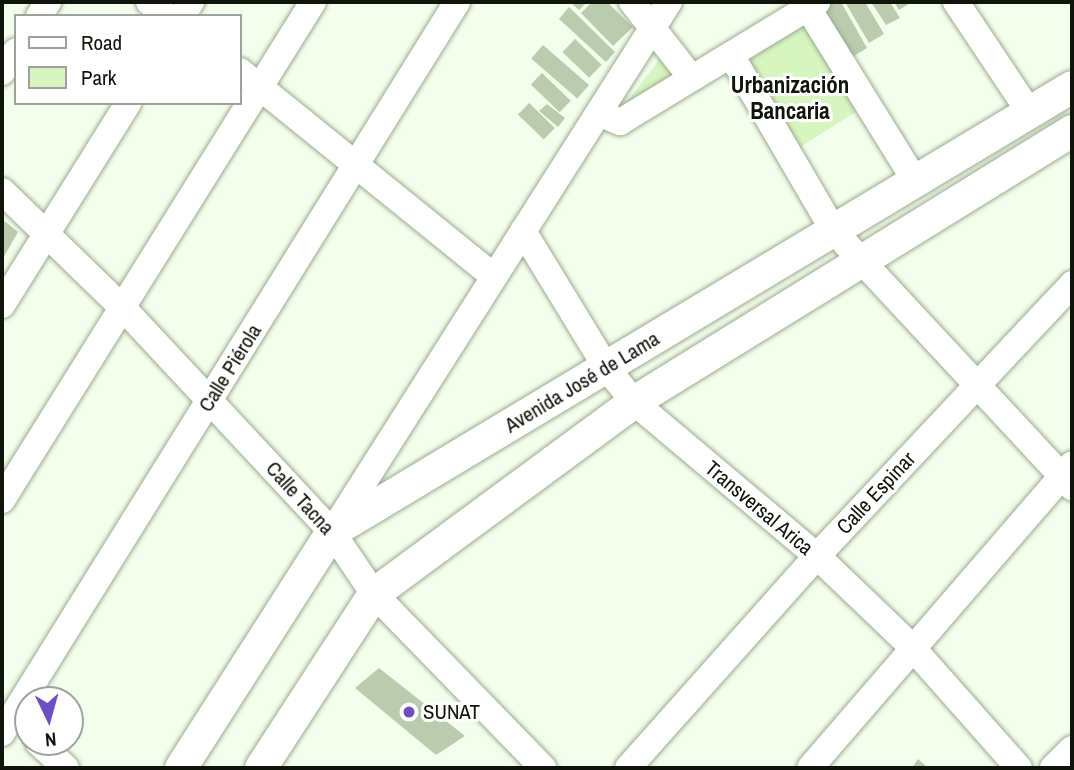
<!DOCTYPE html>
<meta charset="utf-8">
<style>
body{margin:0}
#map{position:relative;width:1074px;height:770px;overflow:hidden;background:#f4feec;font-family:"Archivo Narrow",sans-serif}
div>[style]{position:absolute}
[style*='--x']{left:calc(var(--x)*1px);top:calc(var(--y)*1px);width:calc(var(--w)*1px);rotate:calc(var(--a)*1deg)}
.green>*{inset:0;background:#d7f6bf;transform-origin:0 0}
.building>*{inset:0;background:#bbcbae;transform-origin:0 0}
.roads{filter:drop-shadow(0 0 2px #9aaa8e) drop-shadow(0 0 2px #9aaa8e)}
.minor>*{height:26px;margin:-13px;padding:0 13px;transform-origin:13px;border-radius:13px;background:#fff}
.major>*{height:32px;margin:-16px;padding:0 16px;transform-origin:16px;border-radius:16px;background:#fff}
.dots>*{width:19px;height:19px;translate:-50% -50%;box-sizing:border-box;border:4px solid #fff;border-radius:50%}
span{translate:-50% -50%;white-space:nowrap;text-align:center;line-height:1.15;-webkit-text-stroke:6px #fff;paint-order:stroke}
.street-label{font-size:21px;color:#10150b}
.poi-label{font-size:21px;color:#10150b}
.left{translate:0 -50%;text-align:left}
.neighbourhood-label{font-size:23px;color:#10150b;font-weight:700}
.frame{position:absolute;inset:0;border:4px solid #10150b;pointer-events:none}
.legend{position:absolute;left:14px;top:14px;width:228px;height:91px;box-sizing:border-box;background:#fff;border:2px solid #9fa19d;margin:0;padding:9px 12px;list-style:none;font-size:21px;color:#10150b}
.legend li{display:flex;align-items:center;gap:14px;height:35px}
.legend b{width:35px;border:2px solid #9fa19d}
.north{position:absolute;left:14px;top:686px;width:70px;height:70px;box-sizing:border-box;background:#fff;border:2px solid #9fa19d;border-radius:50%;rotate:175deg;font-size:19px;font-weight:700;line-height:28px;text-align:center;color:#10150b}
.north::after{content:'';display:block;margin:auto;width:24px;height:32px;background:#6e4ec8;clip-path:polygon(50% 0,100% 100%,50% 72%,0 100%)}
</style>
<div id="map">
<div class="green">
<div style="left:810px;top:18px;width:104px;height:83px;rotate:58deg"></div>
<div style="clip-path:polygon(662px 56px,681px 77px,620px 111px)"></div>
</div>
<div class="building">
<div style="clip-path:polygon(570px 2px,587px 2px,579px 10px)"></div>
<div style="clip-path:polygon(592px 2px,607px 2px,633px 27px,613px 46px,581px 13px)"></div>
<div style="clip-path:polygon(831px 2px,841px 2px,867px 48px,844px 62px,813px 11px)"></div>
<div style="clip-path:polygon(845px 2px,865px 2px,884px 34px,869px 43px)"></div>
<div style="clip-path:polygon(871px 2px,890px 2px,900px 18px,886px 25px)"></div>
<div style="clip-path:polygon(894px 2px,912px 2px,899px 10px)"></div>
<div style="clip-path:polygon(569px 7px,615px 52px,606px 62px,559px 19px)"></div>
<div style="left:575px;top:39px;width:37px;height:18px;rotate:44deg"></div>
<div style="left:543px;top:45px;width:61px;height:18px;rotate:41deg"></div>
<div style="left:542px;top:73px;width:40px;height:16px;rotate:44deg"></div>
<div style="left:529px;top:103px;width:36px;height:16px;rotate:44deg"></div>
<div style="clip-path:polygon(547px 104px,565px 118px,558px 127px,539px 111px)"></div>
<div style="clip-path:polygon(2px 219px,18px 232px,2px 260px)"></div>
<div style="clip-path:polygon(379px 668px,465px 736px,436px 755px,355px 688px)"></div>
<div style="clip-path:polygon(918px 759px,928px 768px,912px 768px)"></div>
</div>
<div class="roads">
<div class="minor">
<div style="--x:149;--y:2;--w:23;--a:38"></div>
<div style="--x:632;--y:2;--w:94;--a:51.9"></div>
<div style="--x:956;--y:2;--w:133;--a:56.3"></div>
<div style="--x:808;--y:8;--w:205;--a:58.2"></div>
<div style="--x:39;--y:16;--w:17;--a:-57"></div>
<div style="--x:182;--y:16;--w:17;--a:-57"></div>
<div style="--x:731;--y:55;--w:204;--a:59.7"></div>
<div style="--x:834;--y:231;--w:350;--a:47.1"></div>
<div style="--x:240;--y:71;--w:326;--a:39"></div>
<div style="--x:2;--y:72;--w:25;--a:-56"></div>
<div style="--x:601;--y:114;--w:21;--a:23"></div>
<div style="--x:620;--y:122;--w:231;--a:-31.3"></div>
<div style="--x:2;--y:191;--w:171;--a:44.1"></div>
<div style="--x:125;--y:310;--w:304;--a:47"></div>
<div style="--x:332;--y:532;--w:75;--a:55.9"></div>
<div style="--x:374;--y:594;--w:243;--a:45.8"></div>
<div style="--x:523;--y:231;--w:159;--a:58.6"></div>
<div style="--x:606;--y:367;--w:45;--a:51.3"></div>
<div style="--x:634;--y:402;--w:239;--a:40.1"></div>
<div style="--x:817;--y:556;--w:130;--a:43.8"></div>
<div style="--x:911;--y:646;--w:163;--a:48.5"></div>
<div style="--x:2;--y:305;--w:238;--a:-58"></div>
<div style="--x:2;--y:500;--w:587;--a:-58.02"></div>
<div style="--x:332;--y:532;--w:628;--a:-57.55"></div>
<div style="--x:2;--y:733;--w:861;--a:-58.1"></div>
<div style="--x:38;--y:742;--w:38;--a:43"></div>
<div style="--x:628;--y:768;--w:284;--a:-48.3"></div>
<div style="--x:817;--y:556;--w:373;--a:-46.8"></div>
<div style="--x:810;--y:768;--w:401;--a:-49.2"></div>
<div style="--x:1053;--y:768;--w:27;--a:-45"></div>
</div>
<div class="major">
<div style="--x:181;--y:768;--w:280;--a:-57.4"></div>
<div style="--x:332;--y:532;--w:863;--a:-31.02"></div>
<div style="--x:261;--y:768;--w:207;--a:-57"></div>
<div style="--x:374;--y:594;--w:323;--a:-36.4"></div>
<div style="--x:634;--y:402;--w:515;--a:-31.75"></div>
</div>
</div>
<div class="dots">
<div style="left:409px;top:712px;background:#6e4ec8"></div>
</div>
<div class="street-label">
<span style="left:230px;top:368px;rotate:-58deg">Calle Piérola</span>
<span style="left:582px;top:382px;rotate:-31deg">Avenida José de Lama</span>
<span style="left:876px;top:493px;rotate:-47deg">Calle Espinar</span>
<span style="left:300px;top:498px;rotate:48deg">Calle Tacna</span>
<span style="left:759px;top:508px;rotate:40deg">Transversal Arica</span>
</div>
<div class="poi-label">
<span class="left" style="left:423px;top:712px">SUNAT</span>
</div>
<div class="neighbourhood-label">
<span style="left:790px;top:98px">Urbanización<br>Bancaria</span>
</div>
<div class="frame"></div>
<ul class="legend">
<li><b style="height:9px;background:#fff"></b>Road</li>
<li><b style="height:19px;background:#d7f6bf"></b>Park</li>
</ul>
<div class="north">N</div>
</div>
